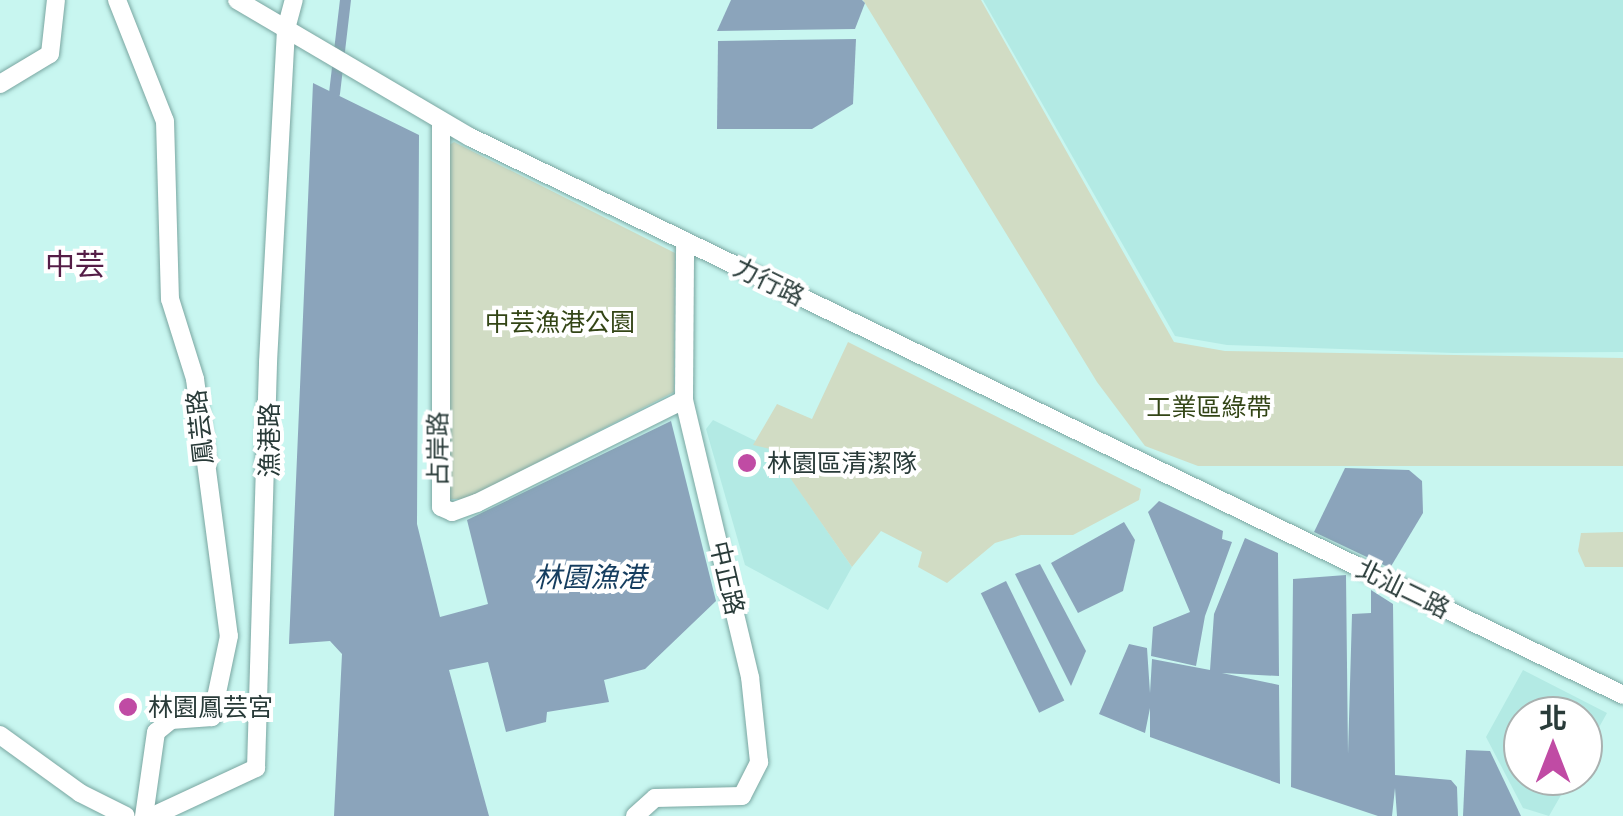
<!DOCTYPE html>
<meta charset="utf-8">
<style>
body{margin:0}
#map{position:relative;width:1623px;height:816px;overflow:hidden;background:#c8f6f0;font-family:Mulish,"Noto Sans TC",sans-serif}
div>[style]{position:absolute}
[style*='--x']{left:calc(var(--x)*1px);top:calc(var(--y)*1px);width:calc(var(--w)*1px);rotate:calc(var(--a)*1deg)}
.built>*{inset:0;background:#b3eae4}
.green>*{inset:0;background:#d1dcc4}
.water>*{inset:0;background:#8ba4bb;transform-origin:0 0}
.canal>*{height:11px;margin:-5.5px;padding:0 5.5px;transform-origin:5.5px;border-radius:5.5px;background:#8ba4bb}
.roads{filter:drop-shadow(0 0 2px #7aa6a1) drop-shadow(0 0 2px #7aa6a1)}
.minor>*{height:18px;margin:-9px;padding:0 9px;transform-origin:9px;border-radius:9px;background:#fff}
.dots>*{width:28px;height:28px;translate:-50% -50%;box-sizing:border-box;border:5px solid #fff;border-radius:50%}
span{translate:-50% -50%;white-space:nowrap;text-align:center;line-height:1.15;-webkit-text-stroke:8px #fff;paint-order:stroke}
.street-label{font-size:25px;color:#293b39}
.park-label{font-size:25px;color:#334516}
.poi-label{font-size:25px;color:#293b39}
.left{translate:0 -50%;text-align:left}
.water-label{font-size:28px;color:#153d5f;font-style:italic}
.quarter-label{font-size:30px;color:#551d47}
.north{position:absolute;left:1503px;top:696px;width:100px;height:100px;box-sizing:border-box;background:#fff;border:2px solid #a9b1b0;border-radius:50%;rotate:0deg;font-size:28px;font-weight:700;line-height:40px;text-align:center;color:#293b39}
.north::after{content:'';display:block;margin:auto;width:35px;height:45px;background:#c04ba4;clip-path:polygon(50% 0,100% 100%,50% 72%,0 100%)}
</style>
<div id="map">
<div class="built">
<div style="clip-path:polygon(983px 0,1623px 0,1623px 352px,1453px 353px,1227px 345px,1175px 336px)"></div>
<div style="clip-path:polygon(713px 420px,770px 448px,852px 567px,828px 610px,745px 565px,706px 429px)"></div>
<div style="clip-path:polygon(1523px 670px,1607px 713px,1583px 756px,1583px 716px,1523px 716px,1523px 776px,1572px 776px,1549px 816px,1523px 808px,1486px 737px)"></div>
</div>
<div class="green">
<div style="clip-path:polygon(863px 0,981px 0,1174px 342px,1225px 351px,1623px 358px,1623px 466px,1198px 466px,1145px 446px,1097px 382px)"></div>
<div style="clip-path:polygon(454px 142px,675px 253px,674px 392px,466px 499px,445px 499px,446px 147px)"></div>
<div style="clip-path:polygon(848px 342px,1141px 489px,1139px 500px,1073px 535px,1021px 535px,995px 543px,947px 583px,918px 567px,922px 552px,881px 531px,852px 567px,770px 449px,753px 445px,777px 404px,812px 419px)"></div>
<div style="clip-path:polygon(1623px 532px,1623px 567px,1585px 567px,1578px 551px,1581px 533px)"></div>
</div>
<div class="water">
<div style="clip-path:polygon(731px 0,862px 0,865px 3px,855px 29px,717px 31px)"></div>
<div style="clip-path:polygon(856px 39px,853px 104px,812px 129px,717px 129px,718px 41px)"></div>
<div style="clip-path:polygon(313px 83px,419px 135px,417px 524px,440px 617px,488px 604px,467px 520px,671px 421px,716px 601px,645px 669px,604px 680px,609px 702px,547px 712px,546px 722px,506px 732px,488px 662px,449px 670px,489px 816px,334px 816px,342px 654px,330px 641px,289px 644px)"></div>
<div style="clip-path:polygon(1345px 468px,1409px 470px,1422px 481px,1423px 513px,1390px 568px,1314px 532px)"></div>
<div style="clip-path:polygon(1159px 501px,1223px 531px,1222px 539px,1232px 542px,1205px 616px,1196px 666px,1151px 656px,1153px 627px,1190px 612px,1148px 512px)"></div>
<div style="clip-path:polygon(1124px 522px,1135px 540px,1123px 591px,1078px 613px,1051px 563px)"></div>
<div style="clip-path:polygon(1245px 538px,1278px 553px,1279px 676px,1222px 673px,1279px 685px,1280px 784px,1150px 737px,1150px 708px,1145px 733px,1099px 714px,1129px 644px,1147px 648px,1150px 693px,1152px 659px,1210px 670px,1214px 614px)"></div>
<div style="clip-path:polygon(1040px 564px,1086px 651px,1071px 686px,1015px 574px)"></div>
<div style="clip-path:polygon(1346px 575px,1348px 754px,1352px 614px,1371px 613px,1371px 590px,1393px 604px,1395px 775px,1451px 780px,1457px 787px,1458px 816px,1397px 816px,1395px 788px,1392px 816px,1378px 816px,1291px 787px,1293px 579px)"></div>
<div style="left:1006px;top:581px;width:133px;height:28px;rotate:64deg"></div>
<div style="clip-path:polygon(1466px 750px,1490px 751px,1521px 816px,1463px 816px)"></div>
</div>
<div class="canal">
<div style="--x:334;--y:93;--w:94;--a:-83.3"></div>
</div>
<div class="roads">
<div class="minor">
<div style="--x:117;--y:0;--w:130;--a:68.4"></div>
<div style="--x:165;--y:121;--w:178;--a:88.4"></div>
<div style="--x:170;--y:299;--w:84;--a:72.6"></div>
<div style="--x:195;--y:379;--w:259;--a:82.5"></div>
<div style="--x:229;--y:636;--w:83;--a:101.9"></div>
<div style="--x:212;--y:717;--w:41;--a:175.8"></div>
<div style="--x:171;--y:720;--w:19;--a:141"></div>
<div style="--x:156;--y:732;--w:85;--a:98.1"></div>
<div style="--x:237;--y:0;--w:270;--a:30.5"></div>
<div style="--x:470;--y:137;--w:1281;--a:25.82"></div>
<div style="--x:0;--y:84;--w:58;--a:-31"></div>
<div style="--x:50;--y:54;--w:54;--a:-83.7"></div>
<div style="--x:441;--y:121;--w:386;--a:90"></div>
<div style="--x:441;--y:507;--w:12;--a:24"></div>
<div style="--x:452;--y:512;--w:27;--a:-20"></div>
<div style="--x:477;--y:503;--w:231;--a:-26.5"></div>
<div style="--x:0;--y:735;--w:99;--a:35.9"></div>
<div style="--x:80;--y:793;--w:51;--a:26.6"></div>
<div style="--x:153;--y:816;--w:114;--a:-25"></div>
<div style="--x:256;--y:768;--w:406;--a:-88.3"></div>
<div style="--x:268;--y:362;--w:333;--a:-86.9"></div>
<div style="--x:286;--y:29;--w:30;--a:-75"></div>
<div style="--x:635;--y:816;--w:27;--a:-42"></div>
<div style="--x:655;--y:798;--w:87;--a:-1.3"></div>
<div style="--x:742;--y:796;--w:38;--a:-63"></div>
<div style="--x:759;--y:762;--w:85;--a:-96"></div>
<div style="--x:750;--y:677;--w:285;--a:-103.4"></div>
<div style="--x:684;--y:400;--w:159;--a:-89.6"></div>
</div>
</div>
<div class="dots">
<div style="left:747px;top:463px;background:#c04ba4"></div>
<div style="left:128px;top:707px;background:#c04ba4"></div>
</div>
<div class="street-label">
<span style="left:769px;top:282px;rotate:26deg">力行路</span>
<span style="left:200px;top:427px;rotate:-96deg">鳳芸路</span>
<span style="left:269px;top:440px;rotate:-90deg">漁港路</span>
<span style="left:438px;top:449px;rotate:-90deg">占岸路</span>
<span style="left:727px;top:578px;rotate:77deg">中正路</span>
<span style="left:1403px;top:589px;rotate:26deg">北汕二路</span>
</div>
<div class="park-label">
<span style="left:560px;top:322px">中芸漁港公園</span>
<span style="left:1209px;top:407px">工業區綠帶</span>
</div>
<div class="poi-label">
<span class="left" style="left:767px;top:463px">林園區清潔隊</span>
<span class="left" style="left:148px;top:707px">林園鳳芸宮</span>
</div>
<div class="water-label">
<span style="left:590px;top:577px">林園漁港</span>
</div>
<div class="quarter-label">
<span style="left:75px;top:264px">中芸</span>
</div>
<div class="north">北</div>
</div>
